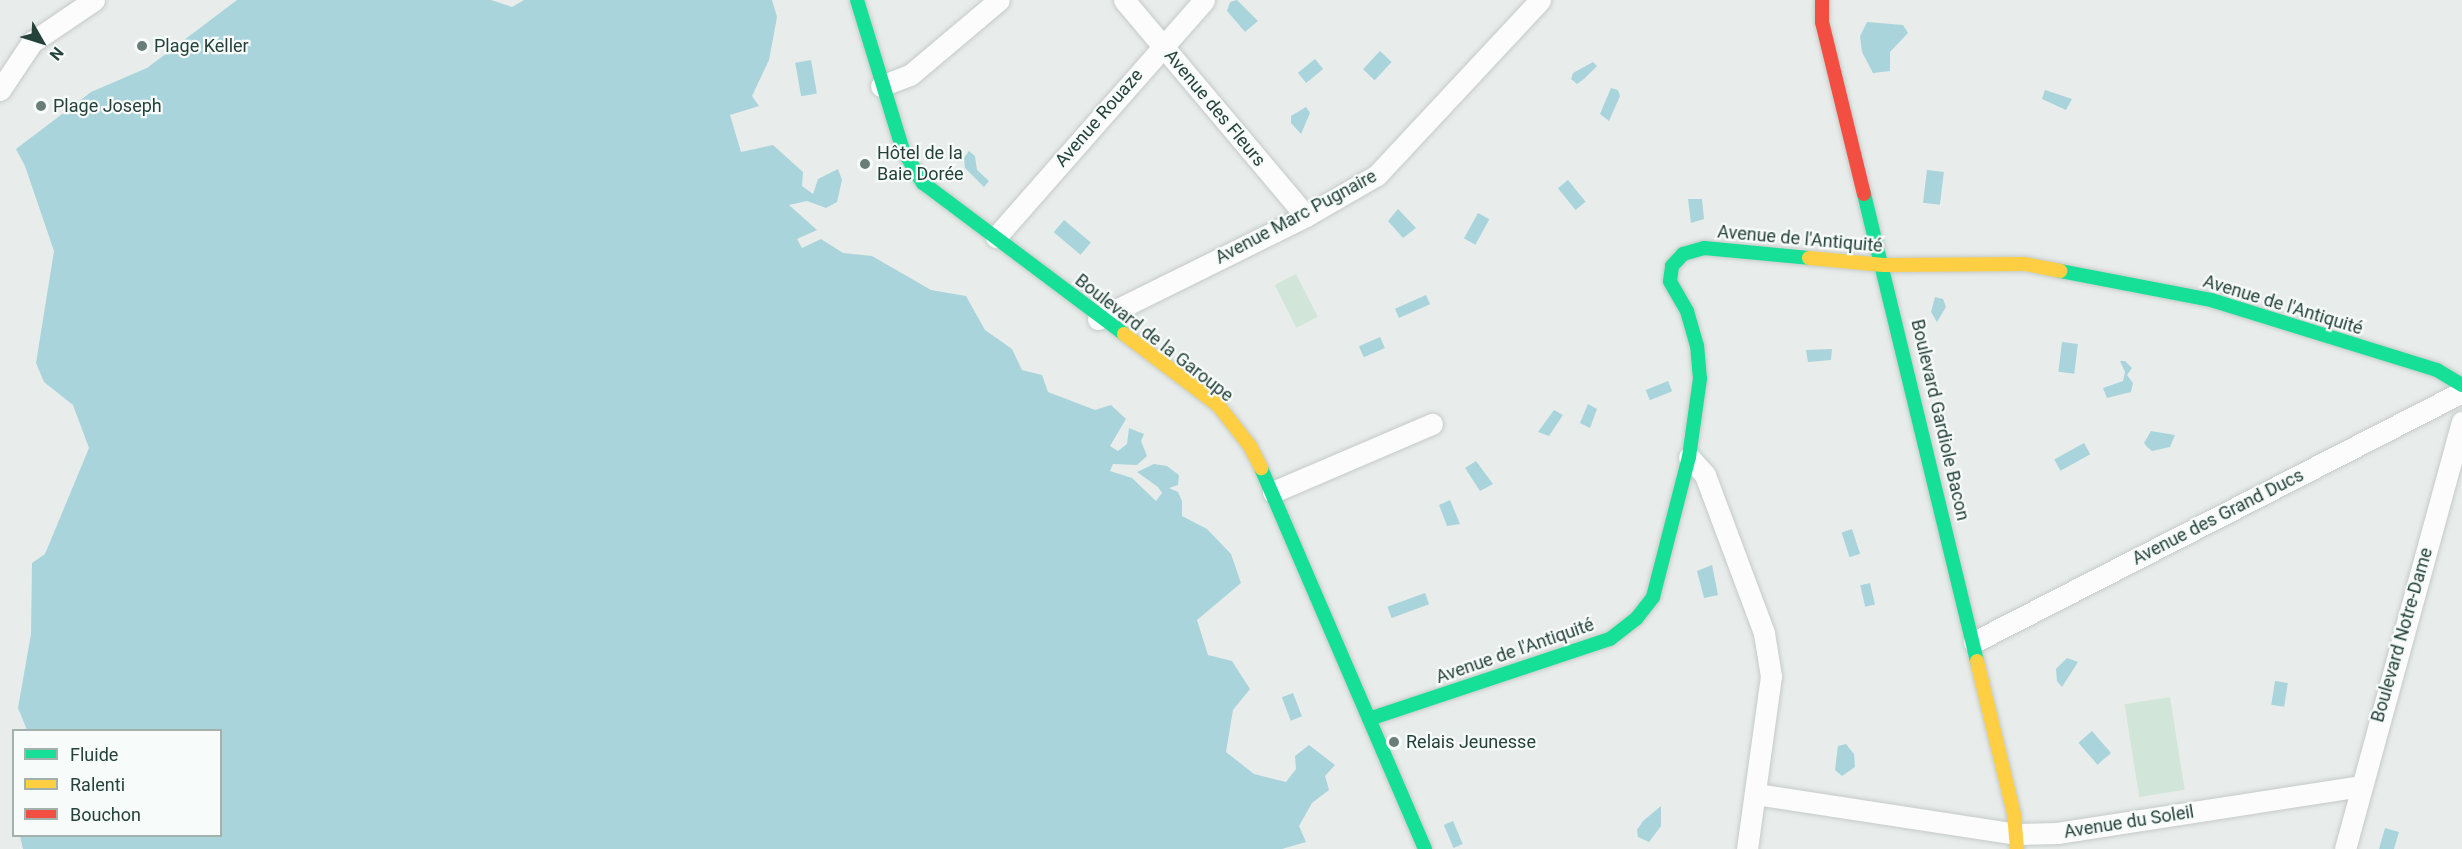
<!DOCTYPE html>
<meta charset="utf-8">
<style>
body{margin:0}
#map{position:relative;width:2462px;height:849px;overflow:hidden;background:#e8edeb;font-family:Roboto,sans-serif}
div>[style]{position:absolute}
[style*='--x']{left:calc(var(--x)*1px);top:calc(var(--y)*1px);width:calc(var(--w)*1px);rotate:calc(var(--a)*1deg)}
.green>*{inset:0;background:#d1e6d8;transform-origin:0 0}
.water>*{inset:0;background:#a9d4db;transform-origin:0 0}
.roads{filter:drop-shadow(0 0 2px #c5cac8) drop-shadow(0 0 2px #c5cac8)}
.street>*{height:21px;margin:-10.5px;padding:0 10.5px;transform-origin:10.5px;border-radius:10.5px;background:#fcfcfc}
.fast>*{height:14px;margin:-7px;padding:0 7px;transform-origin:7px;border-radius:7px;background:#16e098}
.slow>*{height:14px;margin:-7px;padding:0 7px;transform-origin:7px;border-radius:7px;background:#ffcf43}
.jam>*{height:14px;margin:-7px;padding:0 7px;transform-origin:7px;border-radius:7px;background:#f24e42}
.dots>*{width:16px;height:16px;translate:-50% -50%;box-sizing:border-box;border:3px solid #f7fbf9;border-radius:50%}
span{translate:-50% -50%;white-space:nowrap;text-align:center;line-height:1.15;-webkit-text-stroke:4.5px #f7fbf9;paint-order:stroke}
.poi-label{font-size:18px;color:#24423a}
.left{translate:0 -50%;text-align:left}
.street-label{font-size:18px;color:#24423a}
.legend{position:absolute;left:12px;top:729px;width:210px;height:108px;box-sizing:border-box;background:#f7fbf9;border:2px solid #a3b1ad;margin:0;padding:8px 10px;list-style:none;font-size:18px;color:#24423a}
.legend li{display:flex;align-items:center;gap:12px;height:30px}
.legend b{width:30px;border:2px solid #a3b1ad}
.north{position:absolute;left:12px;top:12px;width:60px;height:60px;-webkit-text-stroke:4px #f7fbf9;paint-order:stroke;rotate:129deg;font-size:16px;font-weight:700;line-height:24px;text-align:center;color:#24423a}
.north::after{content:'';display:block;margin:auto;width:21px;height:27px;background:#24423a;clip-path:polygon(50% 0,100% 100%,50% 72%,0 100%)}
</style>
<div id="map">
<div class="green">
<div style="left:1296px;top:274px;width:48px;height:24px;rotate:63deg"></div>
<div style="left:2170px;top:697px;width:94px;height:46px;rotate:81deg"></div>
</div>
<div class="water">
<div style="clip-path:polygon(237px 0,491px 0,512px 7px,524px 0,772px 0,777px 17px,769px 60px,752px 96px,759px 106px,730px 115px,741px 152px,773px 145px,803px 172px,802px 186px,813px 194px,818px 179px,838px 169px,842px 180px,837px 202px,826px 208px,807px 201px,789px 205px,817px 230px,797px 239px,802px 248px,821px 239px,843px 253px,872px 256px,931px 290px,966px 296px,985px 330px,1012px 349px,1022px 370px,1042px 375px,1048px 392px,1095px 410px,1111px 405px,1126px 419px,1110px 446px,1118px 451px,1127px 444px,1129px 428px,1144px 434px,1141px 441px,1147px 456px,1137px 465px,1113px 464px,1110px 471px,1132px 478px,1156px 501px,1162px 493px,1158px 487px,1137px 472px,1154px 464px,1167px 466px,1179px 475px,1178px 485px,1169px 488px,1178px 492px,1182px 501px,1182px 516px,1207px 529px,1231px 554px,1241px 583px,1197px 620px,1208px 655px,1232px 661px,1250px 689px,1233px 710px,1226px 752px,1254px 774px,1286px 782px,1296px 769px,1295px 756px,1309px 745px,1335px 765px,1325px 776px,1329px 790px,1312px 803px,1299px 826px,1306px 842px,1282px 849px,23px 849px,20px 836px,220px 836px,220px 730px,27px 730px,18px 708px,31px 634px,32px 563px,45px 554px,89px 448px,73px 405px,44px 382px,36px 363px,54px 251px,25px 166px,16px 149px,91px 92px,147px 68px)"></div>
<div style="clip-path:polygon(1237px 0,1258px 21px,1245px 32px,1227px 11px,1230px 2px)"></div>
<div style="clip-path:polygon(1867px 22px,1903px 25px,1908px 33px,1890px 52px,1890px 71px,1873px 73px,1862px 52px,1860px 36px)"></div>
<div style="left:1380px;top:51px;width:16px;height:25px;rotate:43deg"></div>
<div style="left:1315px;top:59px;width:13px;height:22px;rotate:51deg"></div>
<div style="left:811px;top:60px;width:34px;height:16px;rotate:80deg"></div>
<div style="clip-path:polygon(1593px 62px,1597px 66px,1584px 79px,1577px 84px,1571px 79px,1573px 73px)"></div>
<div style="clip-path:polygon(1611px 88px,1618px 90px,1620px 96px,1609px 121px,1600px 114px)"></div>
<div style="clip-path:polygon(2045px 90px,2072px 99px,2066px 110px,2042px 99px)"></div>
<div style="clip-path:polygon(1306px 107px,1310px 113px,1301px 134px,1291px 123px,1291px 116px)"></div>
<div style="clip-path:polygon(969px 151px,975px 156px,977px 170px,989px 181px,984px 187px,965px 168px,964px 158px)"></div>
<div style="left:1927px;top:170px;width:17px;height:33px;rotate:7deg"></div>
<div style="left:1568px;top:180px;width:28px;height:13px;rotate:51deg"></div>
<div style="clip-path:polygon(1702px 199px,1704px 219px,1691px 223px,1688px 199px)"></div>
<div style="clip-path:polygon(1398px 209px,1416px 228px,1403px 238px,1388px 221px)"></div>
<div style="left:1478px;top:213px;width:13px;height:29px;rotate:29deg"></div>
<div style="left:1064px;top:220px;width:35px;height:16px;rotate:40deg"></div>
<div style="left:1426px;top:295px;width:10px;height:34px;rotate:66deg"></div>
<div style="clip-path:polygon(1935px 297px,1943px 299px,1946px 307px,1937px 322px,1931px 312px)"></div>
<div style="left:1380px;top:337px;width:12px;height:23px;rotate:66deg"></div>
<div style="left:2062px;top:342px;width:16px;height:30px;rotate:7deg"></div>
<div style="clip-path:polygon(1832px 349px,1831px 360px,1808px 362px,1806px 350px)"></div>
<div style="clip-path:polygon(2120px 361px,2125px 361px,2132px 368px,2127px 375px,2133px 383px,2131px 392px,2107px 398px,2103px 388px,2123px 381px,2125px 372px)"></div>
<div style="left:1668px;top:381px;width:11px;height:24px;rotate:68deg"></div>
<div style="clip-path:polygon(1588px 404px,1597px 409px,1590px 428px,1580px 423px)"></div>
<div style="clip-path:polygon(1554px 410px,1563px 415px,1549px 436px,1538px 432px)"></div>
<div style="clip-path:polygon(2151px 431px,2175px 435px,2170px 447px,2152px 451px,2147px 447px,2144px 443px)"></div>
<div style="left:2084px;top:443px;width:13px;height:34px;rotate:61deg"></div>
<div style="clip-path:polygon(1476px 461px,1493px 484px,1480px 491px,1465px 468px)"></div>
<div style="clip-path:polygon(1450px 500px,1460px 524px,1447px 526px,1439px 505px)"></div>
<div style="left:1852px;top:529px;width:26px;height:11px;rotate:72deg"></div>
<div style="clip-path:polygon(1712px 565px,1718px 595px,1704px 598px,1697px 571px)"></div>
<div style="left:1870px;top:583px;width:22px;height:10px;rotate:77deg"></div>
<div style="left:1425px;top:593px;width:12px;height:40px;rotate:70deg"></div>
<div style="clip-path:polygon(2067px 658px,2078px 662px,2062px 687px,2057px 681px,2056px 669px)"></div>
<div style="left:2275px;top:681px;width:13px;height:24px;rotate:9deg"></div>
<div style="left:1293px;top:693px;width:25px;height:12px;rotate:69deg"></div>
<div style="left:2092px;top:731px;width:29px;height:18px;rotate:49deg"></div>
<div style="clip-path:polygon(1846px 744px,1854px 754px,1855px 767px,1842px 776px,1835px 770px,1838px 746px)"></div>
<div style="clip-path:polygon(1661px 806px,1661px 826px,1649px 842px,1638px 837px,1637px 830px,1643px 821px)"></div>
<div style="left:1453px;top:821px;width:25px;height:10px;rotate:67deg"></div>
<div style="clip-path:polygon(2385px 828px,2399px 832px,2394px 849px,2379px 849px)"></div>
</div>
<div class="roads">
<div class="street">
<div style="--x:1124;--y:0;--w:282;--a:49.9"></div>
<div style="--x:881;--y:86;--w:31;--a:-21"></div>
<div style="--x:910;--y:75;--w:116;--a:-40.1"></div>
<div style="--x:0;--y:90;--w:58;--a:-56.3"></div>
<div style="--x:32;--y:42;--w:75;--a:-34.1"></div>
<div style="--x:996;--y:237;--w:315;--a:-48.7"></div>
<div style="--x:1098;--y:319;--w:232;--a:-26.3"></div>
<div style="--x:1306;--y:216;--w:82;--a:-30"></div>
<div style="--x:1377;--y:175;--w:239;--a:-47"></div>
<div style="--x:1689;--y:457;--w:24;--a:48"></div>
<div style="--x:1705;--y:475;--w:169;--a:69.5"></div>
<div style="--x:1764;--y:633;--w:44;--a:80.8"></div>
<div style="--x:1771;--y:676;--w:175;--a:97.9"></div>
<div style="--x:1273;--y:492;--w:173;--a:-23.2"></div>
<div style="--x:1974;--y:642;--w:548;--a:-27.13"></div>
<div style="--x:1756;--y:794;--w:263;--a:8.7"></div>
<div style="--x:2016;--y:834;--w:41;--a:-1.4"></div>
<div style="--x:2057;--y:833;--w:307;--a:-8.8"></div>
<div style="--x:2345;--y:849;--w:443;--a:-74.7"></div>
</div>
<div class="fast">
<div style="--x:857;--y:0;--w:157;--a:73"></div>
<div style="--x:903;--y:150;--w:39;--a:59"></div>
<div style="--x:923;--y:183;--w:251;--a:36.9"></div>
<div style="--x:1864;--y:194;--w:480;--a:76.4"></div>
<div style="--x:2060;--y:271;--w:154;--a:10.9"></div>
<div style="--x:2211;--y:300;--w:237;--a:17.2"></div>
<div style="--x:2437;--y:370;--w:29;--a:31"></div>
<div style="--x:1261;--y:468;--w:415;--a:66.7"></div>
<div style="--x:1369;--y:719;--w:254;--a:-18.4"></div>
<div style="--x:1610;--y:639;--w:33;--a:-38"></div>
<div style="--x:1636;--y:619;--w:28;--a:-52"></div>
<div style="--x:1653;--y:597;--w:145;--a:-75.6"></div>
<div style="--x:1689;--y:457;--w:79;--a:-82"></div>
<div style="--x:1700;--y:379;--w:33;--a:-95"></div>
<div style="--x:1697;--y:346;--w:36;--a:-106"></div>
<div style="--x:1687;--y:311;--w:34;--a:-120"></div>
<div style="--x:1670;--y:281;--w:15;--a:-82"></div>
<div style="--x:1672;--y:266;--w:16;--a:-47"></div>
<div style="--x:1683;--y:254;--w:22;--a:-16"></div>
<div style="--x:1704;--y:248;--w:105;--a:5.4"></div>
</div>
<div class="slow">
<div style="--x:1809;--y:258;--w:75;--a:5.3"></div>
<div style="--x:1884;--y:265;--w:141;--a:-0.4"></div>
<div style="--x:2025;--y:264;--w:36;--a:11"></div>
<div style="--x:1124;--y:334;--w:118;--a:37.1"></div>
<div style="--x:1218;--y:405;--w:52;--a:52"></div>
<div style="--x:1250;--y:446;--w:25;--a:63"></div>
<div style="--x:1977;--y:661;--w:157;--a:76.4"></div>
<div style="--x:2014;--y:814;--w:35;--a:85"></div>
</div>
<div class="jam">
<div style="--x:1822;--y:0;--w:22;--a:90"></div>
<div style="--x:1822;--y:22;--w:177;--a:76.3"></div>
</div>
</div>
<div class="dots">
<div style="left:142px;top:46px;background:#697e78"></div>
<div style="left:41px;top:106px;background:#697e78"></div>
<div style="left:865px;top:164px;background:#697e78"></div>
<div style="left:1394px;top:742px;background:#697e78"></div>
</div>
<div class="poi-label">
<span class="left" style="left:154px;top:46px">Plage Keller</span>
<span class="left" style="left:53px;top:106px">Plage Joseph</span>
<span class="left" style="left:877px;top:164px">Hôtel de la<br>Baie Dorée</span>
<span class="left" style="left:1406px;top:742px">Relais Jeunesse</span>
</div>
<div class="street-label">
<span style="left:1215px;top:108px;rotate:50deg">Avenue des Fleurs</span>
<span style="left:1099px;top:118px;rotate:-49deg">Avenue Rouaze</span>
<span style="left:1296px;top:217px;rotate:-28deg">Avenue Marc Pugnaire</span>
<span style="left:1800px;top:239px;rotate:5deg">Avenue de l'Antiquité</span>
<span style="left:2283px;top:305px;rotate:17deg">Avenue de l'Antiquité</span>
<span style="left:1154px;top:338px;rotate:38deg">Boulevard de la Garoupe</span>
<span style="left:1940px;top:420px;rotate:77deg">Boulevard Gardiole Bacon</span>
<span style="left:2218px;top:517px;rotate:-27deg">Avenue des Grand Ducs</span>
<span style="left:2402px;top:635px;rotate:-74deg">Boulevard Notre-Dame</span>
<span style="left:1515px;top:651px;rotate:-19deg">Avenue de l'Antiquité</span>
<span style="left:2129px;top:822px;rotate:-9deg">Avenue du Soleil</span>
</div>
<ul class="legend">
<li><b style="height:8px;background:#16e098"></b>Fluide</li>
<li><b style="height:8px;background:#ffcf43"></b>Ralenti</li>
<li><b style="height:8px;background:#f24e42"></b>Bouchon</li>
</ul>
<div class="north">N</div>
</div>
